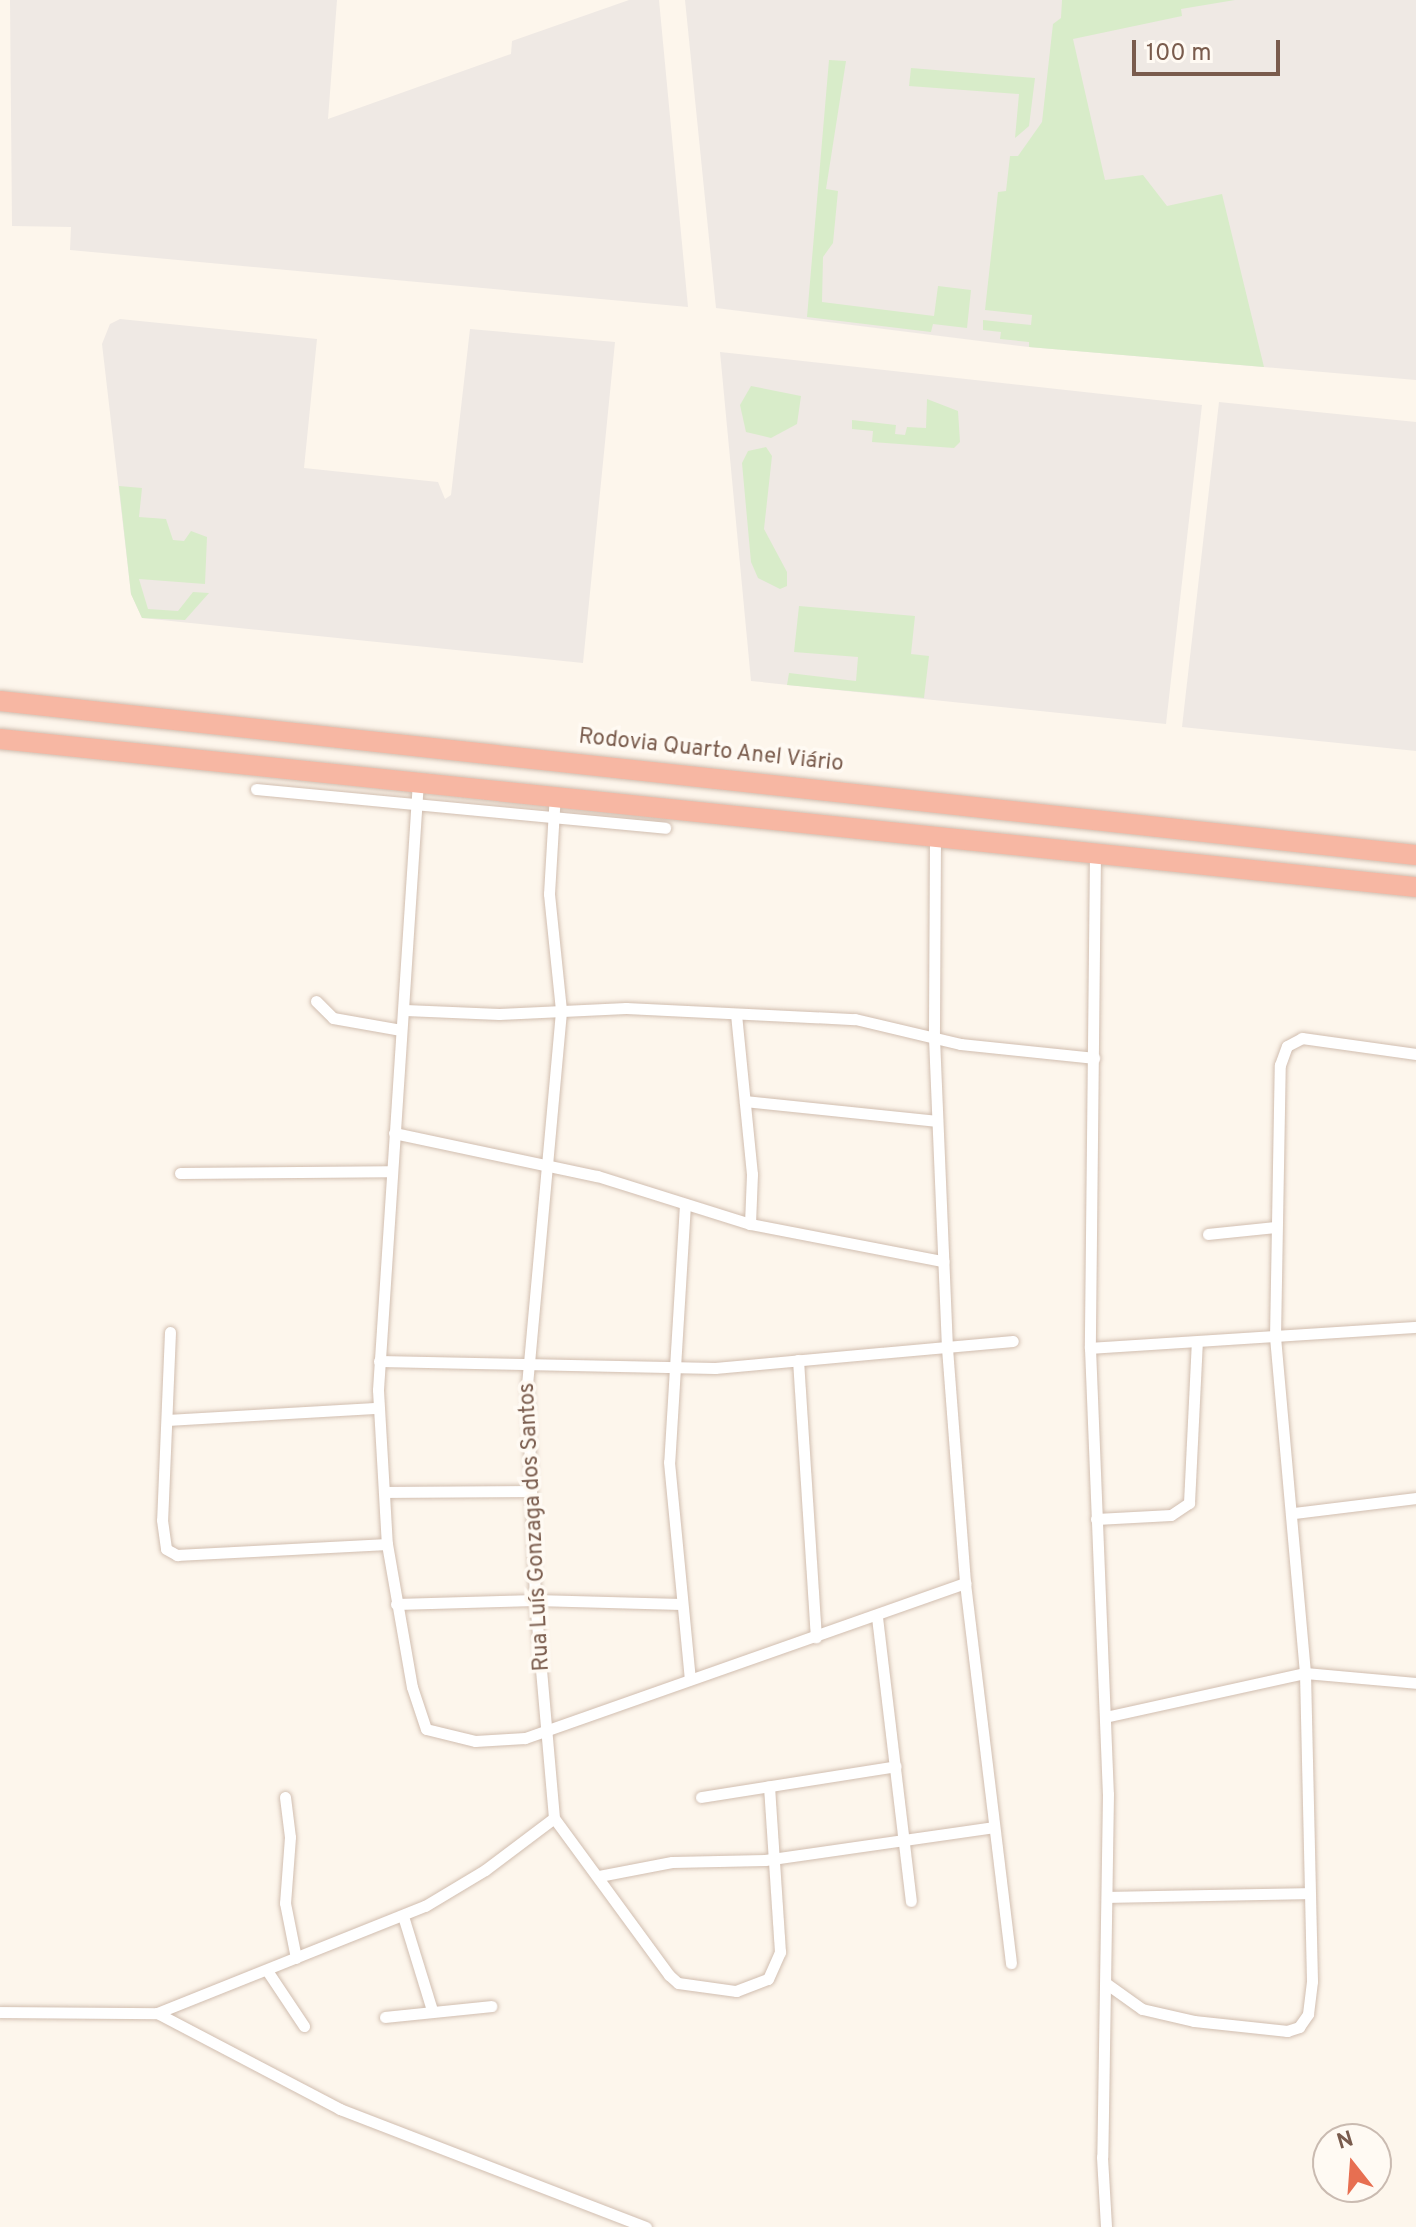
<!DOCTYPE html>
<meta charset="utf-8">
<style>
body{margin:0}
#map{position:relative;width:1416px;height:2227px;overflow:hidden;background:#fdf6ec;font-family:Overpass,sans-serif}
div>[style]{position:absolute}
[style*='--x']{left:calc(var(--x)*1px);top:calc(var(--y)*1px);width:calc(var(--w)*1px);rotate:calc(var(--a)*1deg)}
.industrial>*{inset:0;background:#efe9e4}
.green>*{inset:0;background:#d8ecc9}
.roads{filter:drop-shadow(0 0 2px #d1beb0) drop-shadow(0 0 2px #d1beb0)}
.street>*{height:11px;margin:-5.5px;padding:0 5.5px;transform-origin:5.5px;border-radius:5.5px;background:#fff}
.highway>*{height:20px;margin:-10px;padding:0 10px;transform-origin:10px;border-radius:10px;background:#f7b7a3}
span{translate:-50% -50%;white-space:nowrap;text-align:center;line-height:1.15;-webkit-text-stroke:7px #fffaf3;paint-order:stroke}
.street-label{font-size:22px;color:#7a5c4d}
.north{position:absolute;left:1312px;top:2123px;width:80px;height:80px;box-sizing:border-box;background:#fffaf3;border:2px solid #cabbb1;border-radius:50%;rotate:343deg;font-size:22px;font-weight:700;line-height:32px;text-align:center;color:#7a5c4d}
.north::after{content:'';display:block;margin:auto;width:28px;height:36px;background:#e76f51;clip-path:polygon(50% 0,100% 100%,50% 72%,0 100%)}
.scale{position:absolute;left:1132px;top:40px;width:148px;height:36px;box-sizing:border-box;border:4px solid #7a5c4d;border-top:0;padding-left:10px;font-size:24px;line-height:28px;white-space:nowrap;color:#7a5c4d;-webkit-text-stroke:6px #fffaf3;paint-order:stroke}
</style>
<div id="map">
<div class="industrial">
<div style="clip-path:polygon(10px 0,337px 0,328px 119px,511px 54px,512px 41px,629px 0,659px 0,688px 307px,70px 250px,71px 227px,12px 226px)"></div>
<div style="clip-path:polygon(685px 0,1416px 0,1416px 380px,1029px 347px,716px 308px)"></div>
<div style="clip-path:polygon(120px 319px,317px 339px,304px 468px,438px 482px,445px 499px,451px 495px,470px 329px,615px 342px,583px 663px,142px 618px,131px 594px,102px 344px,110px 324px)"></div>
<div style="clip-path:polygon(720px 352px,1202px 405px,1166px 724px,751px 681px)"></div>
<div style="clip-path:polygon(1219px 402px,1416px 422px,1416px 751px,1182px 727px)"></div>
</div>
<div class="green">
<div style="clip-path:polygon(1062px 0,1235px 0,1181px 9px,1182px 16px,1073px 39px,1105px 180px,1143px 175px,1167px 206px,1222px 194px,1264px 367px,1029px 347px,1029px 342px,1000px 339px,1001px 332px,983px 330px,983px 320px,1031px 325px,1032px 315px,985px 310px,998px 192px,1006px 191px,1010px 156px,1018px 156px,1042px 122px,1053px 24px,1061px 18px)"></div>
<div style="clip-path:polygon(829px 60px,846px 61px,826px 189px,838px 191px,833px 243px,823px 257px,822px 302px,934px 316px,938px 286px,971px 290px,967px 328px,933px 324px,931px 332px,807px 317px)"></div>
<div style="clip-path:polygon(911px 68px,1035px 78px,1029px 126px,1015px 138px,1019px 94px,909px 86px)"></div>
<div style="clip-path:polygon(751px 386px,801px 396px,797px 424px,771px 438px,746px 432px,740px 405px)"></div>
<div style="clip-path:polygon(927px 399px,958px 411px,960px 442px,954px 448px,872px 442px,873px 431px,852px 429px,852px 420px,896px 425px,895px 434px,905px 435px,907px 427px,926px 428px)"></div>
<div style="clip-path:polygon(766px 447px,772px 456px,764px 529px,787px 572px,787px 586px,780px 589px,758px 578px,751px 562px,742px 463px,748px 451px)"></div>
<div style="clip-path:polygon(119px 486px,142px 488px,139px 517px,166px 519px,173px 540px,184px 541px,191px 531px,207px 537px,205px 584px,139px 579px,148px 609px,178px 611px,193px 592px,209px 593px,185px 620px,142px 618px,131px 594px)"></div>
<div style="clip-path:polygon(799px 606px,915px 616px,911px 654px,929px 656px,924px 698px,787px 685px,789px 673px,856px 681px,858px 657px,794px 652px)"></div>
</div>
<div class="roads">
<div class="street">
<div style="--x:418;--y:781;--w:610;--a:93.76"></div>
<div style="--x:378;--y:1390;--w:154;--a:86.7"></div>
<div style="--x:387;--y:1544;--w:145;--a:80.1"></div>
<div style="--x:412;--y:1687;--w:44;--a:71.6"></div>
<div style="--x:426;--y:1729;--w:50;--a:13.8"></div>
<div style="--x:475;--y:1741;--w:50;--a:-3.4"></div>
<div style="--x:525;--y:1738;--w:467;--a:-19.4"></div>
<div style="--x:256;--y:789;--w:411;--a:5.4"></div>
<div style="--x:935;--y:837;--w:201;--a:90.3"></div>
<div style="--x:934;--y:1038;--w:310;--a:87.6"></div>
<div style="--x:947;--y:1348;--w:236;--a:85.6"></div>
<div style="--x:965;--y:1583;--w:383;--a:83.1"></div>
<div style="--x:1095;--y:853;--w:495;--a:90.6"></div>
<div style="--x:1090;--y:1348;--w:446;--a:87.7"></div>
<div style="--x:1108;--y:1794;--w:363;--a:90.9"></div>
<div style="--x:1102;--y:2157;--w:70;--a:86.7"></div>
<div style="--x:316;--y:1001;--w:24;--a:45"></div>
<div style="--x:333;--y:1018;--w:69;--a:10"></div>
<div style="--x:405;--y:1010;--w:94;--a:2.4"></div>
<div style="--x:499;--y:1014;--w:127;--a:-2.7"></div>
<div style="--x:626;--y:1008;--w:229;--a:2.8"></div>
<div style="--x:855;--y:1019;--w:109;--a:13.3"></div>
<div style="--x:961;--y:1044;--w:134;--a:6"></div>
<div style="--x:736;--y:1014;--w:161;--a:84.3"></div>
<div style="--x:752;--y:1174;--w:50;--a:92.3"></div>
<div style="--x:745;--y:1101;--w:193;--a:5.9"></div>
<div style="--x:394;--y:1133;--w:208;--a:12"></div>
<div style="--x:597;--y:1176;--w:160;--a:17.4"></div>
<div style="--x:750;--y:1224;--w:197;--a:10.9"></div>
<div style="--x:180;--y:1173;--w:209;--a:-0.5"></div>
<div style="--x:685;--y:1204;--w:258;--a:93.5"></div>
<div style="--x:669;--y:1462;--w:218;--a:84.5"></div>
<div style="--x:1208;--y:1234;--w:67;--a:-6"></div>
<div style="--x:170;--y:1332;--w:188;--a:92.4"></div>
<div style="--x:162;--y:1520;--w:29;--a:82"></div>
<div style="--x:166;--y:1549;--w:13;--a:29"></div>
<div style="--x:177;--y:1555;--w:210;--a:-3"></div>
<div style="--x:1090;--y:1348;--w:327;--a:-3.7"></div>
<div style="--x:798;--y:1360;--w:278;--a:86.3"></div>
<div style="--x:379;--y:1361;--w:336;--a:1.2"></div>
<div style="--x:715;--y:1368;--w:299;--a:-5.2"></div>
<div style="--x:168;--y:1420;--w:210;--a:-3.3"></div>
<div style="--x:384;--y:1492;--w:147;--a:-0.4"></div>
<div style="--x:1294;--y:1513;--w:123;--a:-7"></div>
<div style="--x:1096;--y:1519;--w:75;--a:-3.1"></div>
<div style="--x:1171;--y:1515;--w:22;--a:-34"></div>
<div style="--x:1189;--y:1503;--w:161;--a:-87.2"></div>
<div style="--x:396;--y:1604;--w:139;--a:-1.6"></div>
<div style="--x:535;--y:1600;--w:146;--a:1.6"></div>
<div style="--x:877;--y:1617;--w:286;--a:83.2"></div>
<div style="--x:1105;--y:1717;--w:205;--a:-12.4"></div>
<div style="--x:1305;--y:1673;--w:111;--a:5.1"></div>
<div style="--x:285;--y:1797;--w:40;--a:82.9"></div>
<div style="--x:290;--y:1837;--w:66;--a:94.3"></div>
<div style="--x:285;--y:1903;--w:56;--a:78.7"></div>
<div style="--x:701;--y:1797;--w:197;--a:-9"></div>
<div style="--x:554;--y:1818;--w:195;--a:53.8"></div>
<div style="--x:669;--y:1975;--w:12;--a:42"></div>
<div style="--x:678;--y:1983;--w:59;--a:7.9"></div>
<div style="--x:736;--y:1991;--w:34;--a:-21"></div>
<div style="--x:768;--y:1979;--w:30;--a:-66"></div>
<div style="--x:780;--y:1952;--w:166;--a:-93.8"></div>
<div style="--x:599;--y:1876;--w:74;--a:-10.9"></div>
<div style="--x:672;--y:1862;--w:93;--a:-1.2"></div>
<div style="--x:765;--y:1860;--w:230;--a:-8.2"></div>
<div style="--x:1109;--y:1897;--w:200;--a:-1.1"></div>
<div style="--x:403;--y:1916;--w:98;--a:72.9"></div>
<div style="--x:268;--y:1972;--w:65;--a:56.3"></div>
<div style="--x:1107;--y:1984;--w:43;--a:35.5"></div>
<div style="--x:1142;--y:2009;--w:53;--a:13"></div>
<div style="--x:1194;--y:2021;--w:94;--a:6.1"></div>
<div style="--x:1287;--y:2031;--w:13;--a:-18"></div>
<div style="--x:1299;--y:2027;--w:16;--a:-55"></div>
<div style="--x:1308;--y:2014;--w:33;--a:-83"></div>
<div style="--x:1312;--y:1981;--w:308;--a:-91.3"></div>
<div style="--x:1305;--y:1673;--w:336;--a:-95.1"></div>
<div style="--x:1275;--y:1338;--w:273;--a:-89"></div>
<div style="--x:1280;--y:1065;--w:20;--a:-70"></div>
<div style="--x:1287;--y:1046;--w:17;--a:-28"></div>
<div style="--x:1302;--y:1038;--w:115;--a:8"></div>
<div style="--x:0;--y:2012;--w:157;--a:0.4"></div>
<div style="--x:157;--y:2013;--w:207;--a:27.7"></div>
<div style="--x:340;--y:2109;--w:328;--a:21.1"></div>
<div style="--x:157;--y:2013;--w:289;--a:-21.8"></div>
<div style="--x:425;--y:1906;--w:70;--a:-31"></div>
<div style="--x:485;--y:1870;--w:86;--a:-37"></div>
<div style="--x:554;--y:1818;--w:219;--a:-95"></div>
<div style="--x:535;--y:1600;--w:215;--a:-92.1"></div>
<div style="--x:527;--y:1385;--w:377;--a:-84.8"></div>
<div style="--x:561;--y:1010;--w:117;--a:-95.9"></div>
<div style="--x:549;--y:894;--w:101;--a:-86.6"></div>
<div style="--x:385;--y:2017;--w:107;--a:-5.9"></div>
</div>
<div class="highway">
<div style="--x:0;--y:701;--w:1424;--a:6.21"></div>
<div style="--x:0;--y:739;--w:1424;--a:5.97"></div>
</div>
</div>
<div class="street-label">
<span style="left:711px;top:751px;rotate:6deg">Rodovia Quarto Anel Viário</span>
<span style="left:535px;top:1527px;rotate:-93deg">Rua Luís Gonzaga dos Santos</span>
</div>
<div class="north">N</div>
<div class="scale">100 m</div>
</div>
